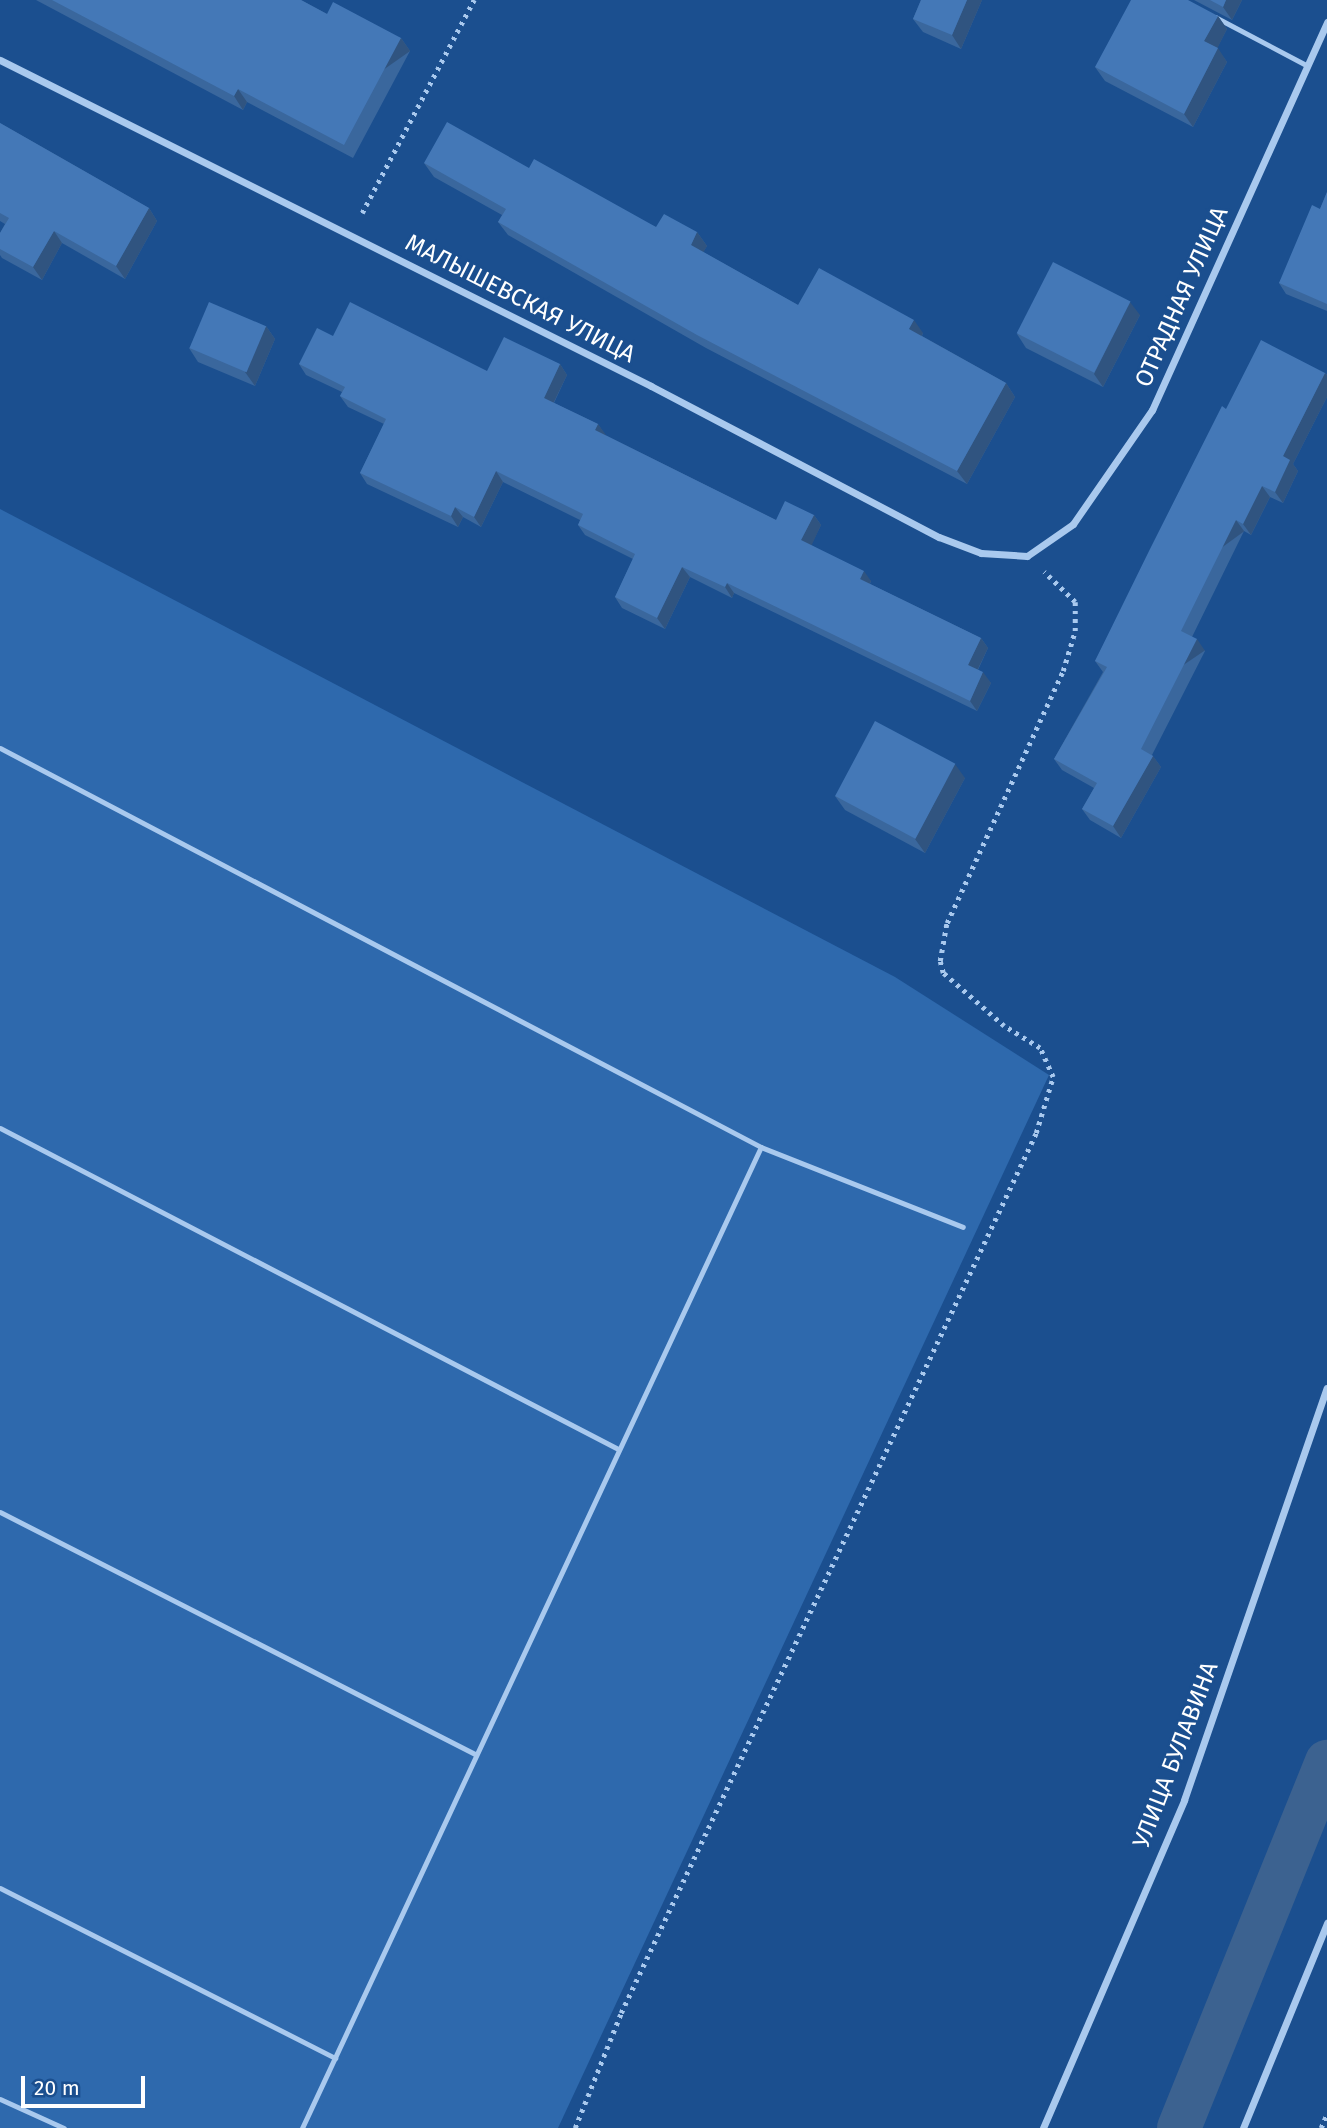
<!DOCTYPE html>
<meta charset="utf-8">
<style>
body{margin:0}
#map{position:relative;width:1327px;height:2128px;overflow:hidden;background:#1b4f8f;font-family:"Fira Sans",sans-serif}
div>[style]{position:absolute}
[style*='--x']{left:calc(var(--x)*1px);top:calc(var(--y)*1px);width:calc(var(--w)*1px);rotate:calc(var(--a)*1deg)}
.green>*{inset:0;background:#2e69ad}
.canal>*{height:44px;margin:-22px;padding:0 22px;transform-origin:22px;border-radius:22px;background:#3c6290}
.path>*{height:4.5px;margin-top:-2.25px;transform-origin:0;background:repeating-linear-gradient(90deg,#a9c9ee 0 3.5px,transparent 0 8.5px)}
.service>*{height:5px;margin:-2.5px;padding:0 2.5px;transform-origin:2.5px;border-radius:2.5px;background:#a9c9ee}
.minor>*{height:7px;margin:-3.5px;padding:0 3.5px;transform-origin:3.5px;border-radius:3.5px;background:#a9c9ee}
.wall>*{inset:0;background:#3a679d}
.shaded-wall>*{inset:0;background:#305480;transform-origin:0 0}
.building>*{inset:0;background:#4478b7;transform-origin:0 0}
span{translate:-50% -50%;white-space:nowrap;text-align:center;line-height:1.15;-webkit-text-stroke:5px #1b4f8f;paint-order:stroke}
.street-label{font-size:24px;color:#fff}
.scale{position:absolute;left:21px;top:2076px;width:124px;height:32px;box-sizing:border-box;border:4px solid #fff;border-top:0;padding-left:9px;font-size:21px;line-height:24px;white-space:nowrap;color:#fff;-webkit-text-stroke:5px #1b4f8f;paint-order:stroke}
</style>
<div id="map">
<div class="green">
<div style="clip-path:polygon(0 509px,895px 977px,1049px 1075px,558px 2128px,0 2128px)"></div>
</div>
<div class="canal">
<div style="--x:1179;--y:2128;--w:395;--a:-68"></div>
</div>
<div class="path">
<div style="--x:362;--y:213;--w:241;--a:-62.3"></div>
<div style="--x:575;--y:2128;--w:124;--a:-68.2"></div>
<div style="--x:621;--y:2013;--w:973;--a:-64.75"></div>
<div style="--x:1036;--y:1133;--w:59;--a:-73.1"></div>
<div style="--x:1053;--y:1077;--w:32;--a:-114"></div>
<div style="--x:1040;--y:1048;--w:42;--a:-148.6"></div>
<div style="--x:1004;--y:1026;--w:81;--a:-139"></div>
<div style="--x:943;--y:973;--w:12;--a:-104"></div>
<div style="--x:940;--y:961;--w:39;--a:-80"></div>
<div style="--x:947;--y:923;--w:277;--a:-65.3"></div>
<div style="--x:1063;--y:671;--w:42;--a:-73.3"></div>
<div style="--x:1075;--y:631;--w:29;--a:-90"></div>
<div style="--x:1075;--y:602;--w:43;--a:-135.9"></div>
<div style="--x:1321;--y:2128;--w:15;--a:-67"></div>
</div>
<div class="service">
<div style="--x:1215;--y:17;--w:105;--a:27.8"></div>
<div style="--x:0;--y:748;--w:859;--a:27.67"></div>
<div style="--x:761;--y:1147;--w:217;--a:21.6"></div>
<div style="--x:0;--y:1128;--w:696;--a:27.45"></div>
<div style="--x:0;--y:1512;--w:533;--a:27"></div>
<div style="--x:0;--y:1888;--w:376;--a:26.9"></div>
<div style="--x:0;--y:2099;--w:70;--a:24.4"></div>
<div style="--x:302;--y:2128;--w:1083;--a:-64.93"></div>
</div>
<div class="minor">
<div style="--x:0;--y:60;--w:728;--a:26.6"></div>
<div style="--x:651;--y:386;--w:325;--a:27.7"></div>
<div style="--x:939;--y:537;--w:45;--a:20.9"></div>
<div style="--x:981;--y:553;--w:46;--a:3.7"></div>
<div style="--x:1027;--y:556;--w:56;--a:-34.8"></div>
<div style="--x:1073;--y:524;--w:139;--a:-55.3"></div>
<div style="--x:1152;--y:410;--w:426;--a:-65.7"></div>
<div style="--x:1043;--y:2128;--w:357;--a:-66.7"></div>
<div style="--x:1184;--y:1800;--w:436;--a:-70.9"></div>
<div style="--x:1243;--y:2128;--w:222;--a:-67.7"></div>
</div>
<div class="wall">
<div style="clip-path:polygon(36px 0,301px 0,327px 14px,401px 38px,410px 51px,353px 158px,247px 102px,243px 110px)"></div>
<div style="clip-path:polygon(921px 0,982px 0,961px 49px,923px 32px,913px 19px)"></div>
<div style="clip-path:polygon(1194px 0,1242px 0,1232px 20px)"></div>
<div style="clip-path:polygon(1218px 16px,1227px 29px,1217px 48px,1227px 62px,1193px 127px,1105px 81px,1095px 67px)"></div>
<div style="clip-path:polygon(0 123px,149px 208px,157px 221px,125px 279px,62px 243px,42px 280px,2px 258px,0 255px,0 233px,5px 224px,0 221px)"></div>
<div style="clip-path:polygon(424px 163px,529px 168px,656px 227px,697px 232px,707px 246px,703px 252px,798px 305px,923px 333px,922px 336px,1006px 383px,1015px 397px,967px 484px,706px 348px,508px 235px,498px 222px,502px 215px,434px 177px)"></div>
<div style="clip-path:polygon(1327px 192px,1327px 311px,1286px 294px,1279px 283px,1320px 209px)"></div>
<div style="clip-path:polygon(1140px 315px,1103px 387px,1026px 348px,1017px 334px)"></div>
<div style="clip-path:polygon(266px 326px,275px 339px,255px 386px,198px 362px,189px 348px)"></div>
<div style="clip-path:polygon(333px 336px,487px 371px,560px 364px,567px 375px,554px 403px,598px 424px,605px 435px,776px 520px,814px 515px,821px 525px,811px 545px,871px 581px,870px 584px,981px 638px,988px 648px,978px 670px,991px 683px,977px 711px,734px 593px,732px 598px,690px 577px,665px 629px,622px 608px,615px 597px,633px 559px,585px 535px,578px 525px,580px 520px,503px 482px,481px 527px,463px 517px,458px 527px,367px 484px,360px 473px,384px 424px,348px 407px,340px 396px,342px 392px,306px 375px,299px 364px)"></div>
<div style="clip-path:polygon(1325px 373px,1327px 375px,1327px 397px,1293px 464px,1298px 471px,1283px 503px,1270px 497px,1251px 535px,1244px 531px,1192px 637px,1205px 651px,1152px 755px,1161px 767px,1121px 838px,1090px 820px,1082px 809px,1094px 788px,1062px 770px,1054px 759px,1103px 672px,1095px 661px,1226px 409px)"></div>
<div style="clip-path:polygon(965px 778px,925px 853px,845px 810px,835px 796px)"></div>
</div>
<div class="shaded-wall">
<div style="clip-path:polygon(967px 0,982px 0,961px 49px,952px 35px)"></div>
<div style="clip-path:polygon(1226px 0,1242px 0,1232px 20px,1223px 7px)"></div>
<div style="clip-path:polygon(1218px 16px,1227px 29px,1214px 55px,1204px 41px)"></div>
<div style="left:401px;top:38px;width:16px;height:121px;rotate:55deg"></div>
<div style="clip-path:polygon(1218px 48px,1227px 62px,1193px 127px,1184px 114px)"></div>
<div style="clip-path:polygon(238px 89px,247px 102px,243px 110px,234px 96px)"></div>
<div style="clip-path:polygon(149px 208px,157px 221px,125px 279px,116px 266px)"></div>
<div style="clip-path:polygon(54px 231px,62px 243px,42px 280px,33px 267px)"></div>
<div style="clip-path:polygon(697px 232px,707px 246px,700px 258px,691px 245px)"></div>
<div style="clip-path:polygon(1130px 302px,1140px 315px,1103px 387px,1094px 374px)"></div>
<div style="clip-path:polygon(914px 320px,923px 333px,918px 342px,909px 329px)"></div>
<div style="clip-path:polygon(266px 326px,275px 339px,255px 386px,245px 372px)"></div>
<div style="clip-path:polygon(560px 364px,567px 375px,551px 408px,544px 398px)"></div>
<div style="clip-path:polygon(1325px 373px,1327px 375px,1327px 397px,1293px 464px,1298px 471px,1283px 503px,1275px 492px,1283px 456px)"></div>
<div style="clip-path:polygon(1006px 383px,1015px 397px,967px 484px,957px 471px)"></div>
<div style="clip-path:polygon(598px 424px,606px 435px,603px 441px,595px 430px)"></div>
<div style="clip-path:polygon(496px 471px,503px 482px,481px 527px,474px 517px)"></div>
<div style="clip-path:polygon(1262px 486px,1270px 497px,1251px 535px,1243px 524px)"></div>
<div style="clip-path:polygon(455px 507px,463px 517px,458px 527px,451px 516px)"></div>
<div style="clip-path:polygon(814px 515px,821px 525px,809px 551px,801px 540px)"></div>
<div style="left:1236px;top:520px;width:14px;height:124px;rotate:54deg"></div>
<div style="clip-path:polygon(682px 567px,690px 577px,665px 629px,657px 618px)"></div>
<div style="clip-path:polygon(864px 571px,871px 581px,867px 589px,860px 579px)"></div>
<div style="clip-path:polygon(727px 583px,734px 593px,732px 598px,725px 587px)"></div>
<div style="clip-path:polygon(981px 638px,988px 648px,975px 675px,968px 665px)"></div>
<div style="left:1197px;top:639px;width:14px;height:123px;rotate:56deg"></div>
<div style="clip-path:polygon(983px 672px,991px 683px,977px 711px,970px 701px)"></div>
<div style="clip-path:polygon(1153px 756px,1161px 767px,1121px 838px,1113px 826px)"></div>
<div style="clip-path:polygon(955px 764px,965px 778px,925px 853px,915px 839px)"></div>
</div>
<div class="building">
<div style="clip-path:polygon(52px 0,301px 0,327px 14px,333px 2px,401px 38px,344px 145px,238px 89px,234px 96px)"></div>
<div style="clip-path:polygon(921px 0,967px 0,952px 35px,913px 19px)"></div>
<div style="clip-path:polygon(1131px 0,1188px 0,1218px 16px,1204px 41px,1218px 48px,1184px 114px,1095px 67px)"></div>
<div style="clip-path:polygon(1210px 0,1226px 0,1223px 7px)"></div>
<div style="clip-path:polygon(447px 122px,529px 168px,534px 159px,656px 227px,664px 214px,697px 232px,691px 245px,798px 305px,819px 268px,914px 320px,909px 329px,1006px 383px,957px 471px,697px 335px,498px 222px,506px 209px,424px 163px)"></div>
<div style="clip-path:polygon(0 123px,149px 208px,116px 266px,54px 231px,33px 267px,0 249px,0 233px,9px 218px,0 213px)"></div>
<div style="clip-path:polygon(1327px 192px,1327px 304px,1279px 283px,1312px 205px,1320px 209px)"></div>
<div style="left:1053px;top:262px;width:87px;height:80px;rotate:27deg"></div>
<div style="left:209px;top:302px;width:62px;height:50px;rotate:23deg"></div>
<div style="clip-path:polygon(350px 302px,487px 371px,504px 337px,560px 364px,544px 398px,598px 424px,595px 430px,776px 520px,785px 501px,814px 515px,801px 540px,864px 571px,860px 579px,981px 638px,968px 665px,983px 672px,970px 701px,727px 583px,725px 587px,682px 567px,657px 618px,615px 597px,635px 554px,578px 525px,583px 514px,496px 471px,474px 517px,455px 507px,451px 516px,360px 473px,386px 419px,340px 396px,345px 387px,299px 364px,317px 328px,333px 336px)"></div>
<div style="clip-path:polygon(1261px 340px,1325px 373px,1283px 456px,1290px 460px,1275px 492px,1262px 486px,1243px 524px,1236px 520px,1181px 631px,1197px 639px,1141px 749px,1153px 756px,1113px 826px,1082px 809px,1097px 783px,1054px 759px,1107px 667px,1095px 661px,1150px 549px,1222px 406px,1226px 409px)"></div>
<div style="left:875px;top:721px;width:91px;height:85px;rotate:28deg"></div>
</div>
<div class="street-label">
<span style="left:1182px;top:297px;rotate:-66deg">ОТРАДНАЯ УЛИЦА</span>
<span style="left:520px;top:299px;rotate:27deg">МАЛЫШЕВСКАЯ УЛИЦА</span>
<span style="left:1176px;top:1755px;rotate:-69deg">УЛИЦА БУЛАВИНА</span>
</div>
<div class="scale">20 m</div>
</div>
